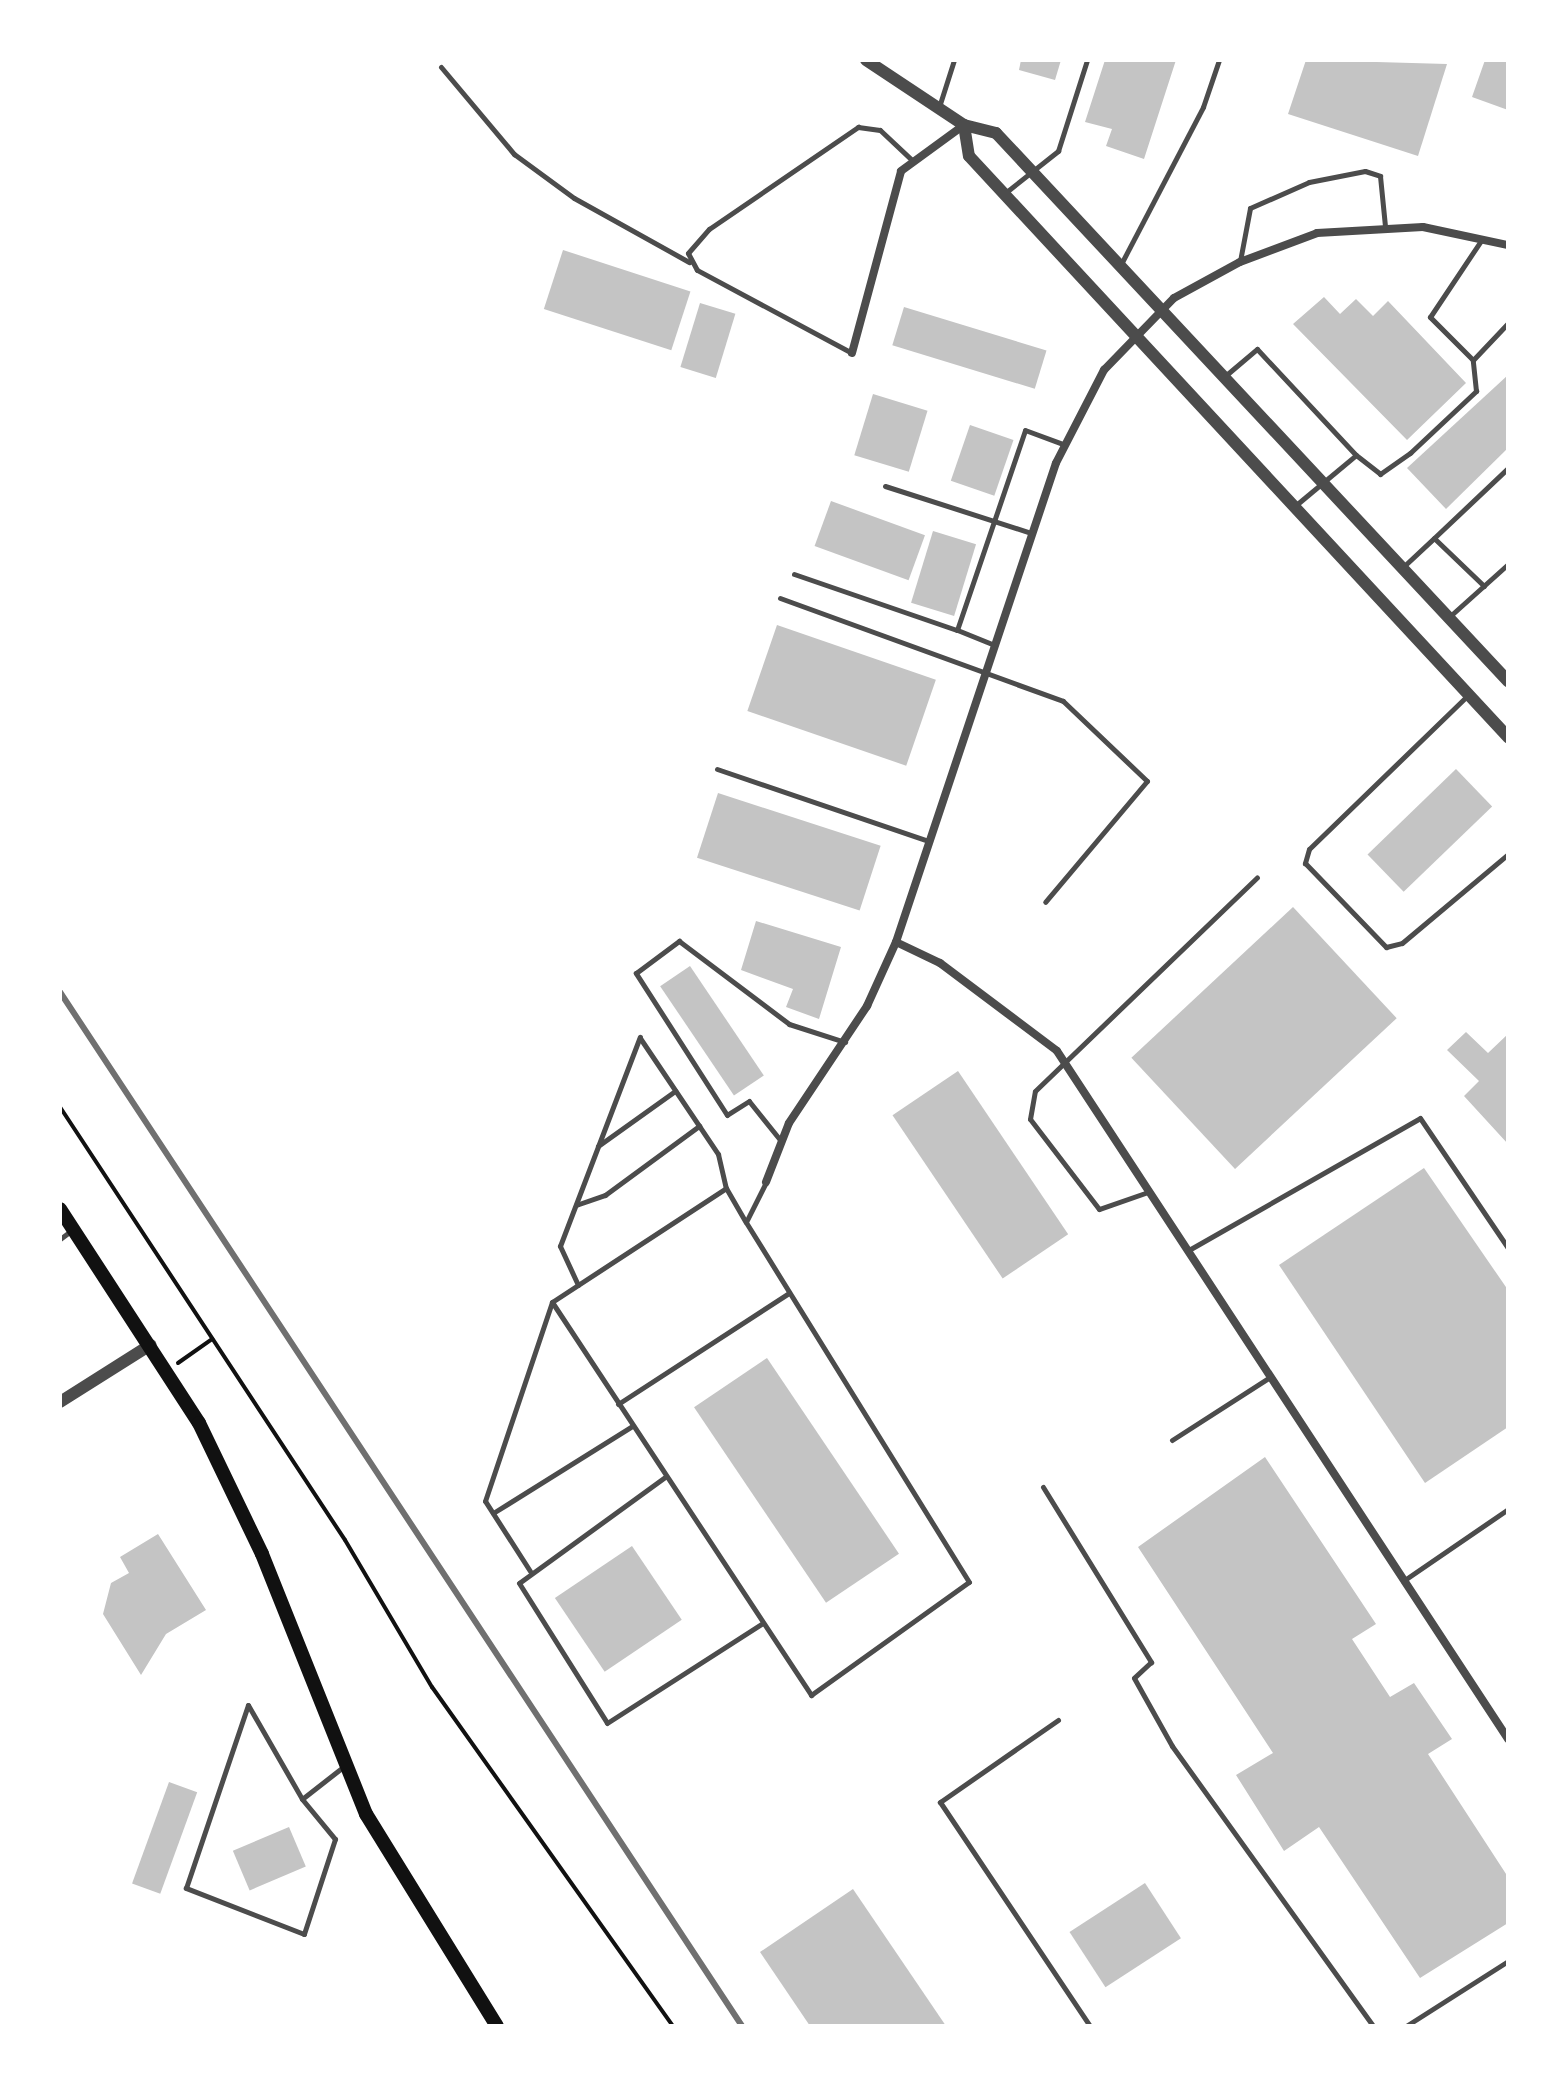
<!DOCTYPE html>
<style>
body{margin:0}
#map{position:relative;width:1568px;height:2086px;overflow:hidden;background:#fff;font-family:"Playfair Display",serif}
div>[style]{position:absolute}
[style*='--x']{left:calc(var(--x)*1px);top:calc(var(--y)*1px);width:calc(var(--w)*1px);rotate:calc(var(--a)*1deg)}
.building>*{inset:0;background:#c4c4c4;transform-origin:0 0}
.path>*{height:4px;margin:-2px;padding:0 2px;transform-origin:2px;border-radius:2px;background:#111}
.service>*{height:5px;margin:-2.5px;padding:0 2.5px;transform-origin:2.5px;border-radius:2.5px;background:#4c4c4c}
.minor>*{height:8px;margin:-4px;padding:0 4px;transform-origin:4px;border-radius:4px;background:#4c4c4c}
.tertiary>*{height:12px;margin:-6px;padding:0 6px;transform-origin:6px;border-radius:6px;background:#4c4c4c}
.secondary>*{height:14px;margin:-7px;padding:0 7px;transform-origin:7px;border-radius:7px;background:#111}
.rail>*{height:6px;margin:-3px;padding:0 3px;transform-origin:3px;border-radius:3px;background:#707070}
span{translate:-50% -50%;white-space:nowrap;text-align:center;line-height:1.15;-webkit-text-stroke:6px #fff;paint-order:stroke}
.frame{position:absolute;inset:0;border:62px solid #fff;pointer-events:none}
</style>
<div id="map">
<div class="building">
<div style="clip-path:polygon(1021px 60px,1061px 60px,1055px 80px,1019px 70px)"></div>
<div style="clip-path:polygon(1105px 60px,1176px 60px,1144px 159px,1106px 146px,1112px 129px,1085px 122px)"></div>
<div style="clip-path:polygon(1306px 60px,1447px 64px,1418px 156px,1288px 114px)"></div>
<div style="clip-path:polygon(1485px 60px,1508px 60px,1508px 110px,1472px 97px)"></div>
<div style="left:563px;top:250px;width:134px;height:62px;rotate:18deg"></div>
<div style="clip-path:polygon(1324px 297px,1340px 314px,1356px 299px,1373px 316px,1388px 301px,1466px 383px,1407px 440px,1293px 324px)"></div>
<div style="left:700px;top:303px;width:37px;height:67px;rotate:17deg"></div>
<div style="left:904px;top:307px;width:149px;height:40px;rotate:17deg"></div>
<div style="clip-path:polygon(1508px 375px,1508px 448px,1446px 509px,1407px 468px)"></div>
<div style="left:873px;top:394px;width:57px;height:64px;rotate:17deg"></div>
<div style="left:970px;top:425px;width:46px;height:59px;rotate:19deg"></div>
<div style="left:831px;top:501px;width:100px;height:48px;rotate:20deg"></div>
<div style="left:933px;top:531px;width:45px;height:75px;rotate:17deg"></div>
<div style="left:777px;top:625px;width:168px;height:91px;rotate:19deg"></div>
<div style="left:1456px;top:769px;width:52px;height:123px;rotate:46deg"></div>
<div style="left:718px;top:793px;width:171px;height:68px;rotate:18deg"></div>
<div style="left:1293px;top:907px;width:152px;height:221px;rotate:47deg"></div>
<div style="clip-path:polygon(756px 921px,841px 947px,819px 1019px,786px 1007px,793px 989px,741px 970px)"></div>
<div style="left:690px;top:966px;width:132px;height:36px;rotate:56deg"></div>
<div style="clip-path:polygon(1466px 1032px,1488px 1053px,1508px 1034px,1508px 1144px,1464px 1096px,1479px 1081px,1447px 1050px)"></div>
<div style="left:958px;top:1071px;width:197px;height:79px;rotate:56deg"></div>
<div style="clip-path:polygon(1424px 1168px,1508px 1290px,1508px 1427px,1425px 1483px,1279px 1265px)"></div>
<div style="left:767px;top:1358px;width:236px;height:88px;rotate:56deg"></div>
<div style="clip-path:polygon(1265px 1457px,1376px 1624px,1352px 1639px,1390px 1697px,1414px 1683px,1452px 1739px,1428px 1754px,1508px 1877px,1508px 1923px,1420px 1978px,1319px 1827px,1284px 1851px,1236px 1775px,1273px 1753px,1138px 1547px)"></div>
<div style="clip-path:polygon(158px 1534px,206px 1610px,166px 1634px,141px 1675px,103px 1614px,111px 1583px,129px 1573px,120px 1557px)"></div>
<div style="left:632px;top:1546px;width:89px;height:93px;rotate:56deg"></div>
<div style="left:169px;top:1782px;width:30px;height:108px;rotate:20deg"></div>
<div style="left:289px;top:1827px;width:43px;height:61px;rotate:67deg"></div>
<div style="left:1145px;top:1883px;width:66px;height:90px;rotate:57deg"></div>
<div style="clip-path:polygon(853px 1889px,946px 2026px,810px 2026px,760px 1952px)"></div>
</div>
<div class="path">
<div style="--x:60;--y:1107;--w:518;--a:56.65"></div>
<div style="--x:345;--y:1540;--w:171;--a:59.4"></div>
<div style="--x:432;--y:1687;--w:416;--a:54.6"></div>
<div style="--x:178;--y:1363;--w:42;--a:-35.2"></div>
</div>
<div class="service">
<div style="--x:441;--y:67;--w:114;--a:50"></div>
<div style="--x:514;--y:154;--w:74;--a:36.3"></div>
<div style="--x:574;--y:198;--w:132;--a:29.1"></div>
<div style="--x:939;--y:107;--w:49;--a:-72.3"></div>
<div style="--x:1005;--y:193;--w:68;--a:-38.4"></div>
<div style="--x:1058;--y:151;--w:96;--a:-72.3"></div>
<div style="--x:1240;--y:261;--w:54;--a:-79.3"></div>
<div style="--x:1250;--y:208;--w:64;--a:-23.8"></div>
<div style="--x:1309;--y:182;--w:57;--a:-11.1"></div>
<div style="--x:1365;--y:171;--w:16;--a:18"></div>
<div style="--x:1380;--y:176;--w:50;--a:84.3"></div>
<div style="--x:1121;--y:264;--w:177;--a:-62.4"></div>
<div style="--x:1203;--y:107;--w:50;--a:-71.2"></div>
<div style="--x:852;--y:353;--w:176;--a:-151.8"></div>
<div style="--x:697;--y:270;--w:19;--a:-118"></div>
<div style="--x:688;--y:253;--w:32;--a:-49"></div>
<div style="--x:709;--y:229;--w:181;--a:-34.4"></div>
<div style="--x:858;--y:127;--w:22;--a:8"></div>
<div style="--x:880;--y:130;--w:45;--a:43.2"></div>
<div style="--x:1473;--y:360;--w:61;--a:-135"></div>
<div style="--x:1430;--y:317;--w:94;--a:-56.3"></div>
<div style="--x:1225;--y:376;--w:42;--a:-40.2"></div>
<div style="--x:1257;--y:349;--w:145;--a:47"></div>
<div style="--x:885;--y:486;--w:153;--a:17.8"></div>
<div style="--x:1296;--y:505;--w:78;--a:-39.8"></div>
<div style="--x:1356;--y:455;--w:31;--a:38"></div>
<div style="--x:1380;--y:474;--w:37;--a:-35"></div>
<div style="--x:1410;--y:453;--w:91;--a:-43.2"></div>
<div style="--x:1476;--y:391;--w:31;--a:-96"></div>
<div style="--x:1473;--y:360;--w:51;--a:-46.6"></div>
<div style="--x:1403;--y:567;--w:42;--a:-43.1"></div>
<div style="--x:794;--y:574;--w:172;--a:19"></div>
<div style="--x:1484;--y:586;--w:69;--a:-136.2"></div>
<div style="--x:1434;--y:538;--w:102;--a:-43.4"></div>
<div style="--x:780;--y:598;--w:301;--a:20"></div>
<div style="--x:1063;--y:701;--w:116;--a:43.6"></div>
<div style="--x:1147;--y:781;--w:158;--a:130.1"></div>
<div style="--x:1449;--y:617;--w:79;--a:-41.9"></div>
<div style="--x:992;--y:644;--w:38;--a:-158"></div>
<div style="--x:957;--y:630;--w:211;--a:-71.2"></div>
<div style="--x:1025;--y:430;--w:40;--a:20.2"></div>
<div style="--x:1468;--y:695;--w:221;--a:135.9"></div>
<div style="--x:1309;--y:849;--w:15;--a:106"></div>
<div style="--x:1305;--y:863;--w:117;--a:46"></div>
<div style="--x:1386;--y:947;--w:16;--a:-14"></div>
<div style="--x:1402;--y:943;--w:138;--a:-40"></div>
<div style="--x:717;--y:769;--w:223;--a:18.8"></div>
<div style="--x:640;--y:1038;--w:140;--a:56.1"></div>
<div style="--x:718;--y:1154;--w:35;--a:77"></div>
<div style="--x:781;--y:1141;--w:51;--a:-128.7"></div>
<div style="--x:749;--y:1101;--w:26;--a:148"></div>
<div style="--x:727;--y:1115;--w:169;--a:-122.7"></div>
<div style="--x:636;--y:973;--w:54;--a:-36.7"></div>
<div style="--x:679;--y:941;--w:138;--a:37"></div>
<div style="--x:789;--y:1024;--w:59;--a:17.8"></div>
<div style="--x:598;--y:1146;--w:95;--a:-35.5"></div>
<div style="--x:1148;--y:1192;--w:52;--a:160.9"></div>
<div style="--x:1099;--y:1209;--w:113;--a:-127.5"></div>
<div style="--x:1030;--y:1119;--w:28;--a:-80"></div>
<div style="--x:1035;--y:1091;--w:308;--a:-43.9"></div>
<div style="--x:576;--y:1205;--w:31;--a:-19"></div>
<div style="--x:605;--y:1195;--w:117;--a:-36.3"></div>
<div style="--x:60;--y:1239;--w:15;--a:-37"></div>
<div style="--x:1187;--y:1251;--w:268;--a:-29.7"></div>
<div style="--x:1420;--y:1118;--w:157;--a:55.9"></div>
<div style="--x:578;--y:1285;--w:43;--a:-114.8"></div>
<div style="--x:560;--y:1246;--w:224;--a:-69.1"></div>
<div style="--x:552;--y:1302;--w:471;--a:56.6"></div>
<div style="--x:811;--y:1695;--w:194;--a:-35.6"></div>
<div style="--x:969;--y:1582;--w:423;--a:-121.8"></div>
<div style="--x:746;--y:1222;--w:45;--a:-63.4"></div>
<div style="--x:618;--y:1404;--w:204;--a:-33"></div>
<div style="--x:1172;--y:1440;--w:113;--a:-32.7"></div>
<div style="--x:665;--y:1477;--w:180;--a:144"></div>
<div style="--x:519;--y:1583;--w:165;--a:57.8"></div>
<div style="--x:607;--y:1723;--w:185;--a:-32.7"></div>
<div style="--x:1043;--y:1487;--w:206;--a:58.3"></div>
<div style="--x:1151;--y:1662;--w:23;--a:137"></div>
<div style="--x:1134;--y:1678;--w:78;--a:60.8"></div>
<div style="--x:1172;--y:1746;--w:345;--a:54.3"></div>
<div style="--x:493;--y:1513;--w:164;--a:-32"></div>
<div style="--x:530;--y:1571;--w:83;--a:-122.7"></div>
<div style="--x:485;--y:1501;--w:210;--a:-71.4"></div>
<div style="--x:552;--y:1302;--w:208;--a:-33.2"></div>
<div style="--x:726;--y:1188;--w:39;--a:60"></div>
<div style="--x:1403;--y:1581;--w:127;--a:-34.4"></div>
<div style="--x:1058;--y:1720;--w:144;--a:145.2"></div>
<div style="--x:940;--y:1802;--w:270;--a:56.2"></div>
<div style="--x:302;--y:1799;--w:52;--a:50.5"></div>
<div style="--x:335;--y:1839;--w:100;--a:108.1"></div>
<div style="--x:304;--y:1934;--w:127;--a:-158.7"></div>
<div style="--x:186;--y:1888;--w:193;--a:-71.3"></div>
<div style="--x:248;--y:1705;--w:108;--a:60.1"></div>
<div style="--x:302;--y:1799;--w:52;--a:-38"></div>
<div style="--x:1406;--y:2026;--w:121;--a:-32.5"></div>
</div>
<div class="minor">
<div style="--x:852;--y:353;--w:188;--a:-74.9"></div>
<div style="--x:901;--y:171;--w:78;--a:-36.1"></div>
<div style="--x:896;--y:942;--w:49;--a:25.5"></div>
<div style="--x:940;--y:963;--w:146;--a:36.9"></div>
<div style="--x:1057;--y:1051;--w:823;--a:56.75"></div>
<div style="--x:766;--y:1182;--w:63;--a:-68.7"></div>
<div style="--x:789;--y:1123;--w:141;--a:-56.3"></div>
<div style="--x:867;--y:1006;--w:70;--a:-65.6"></div>
<div style="--x:896;--y:942;--w:505;--a:-71.53"></div>
<div style="--x:1056;--y:463;--w:105;--a:-62.7"></div>
<div style="--x:1104;--y:370;--w:100;--a:-45.8"></div>
<div style="--x:1174;--y:298;--w:75;--a:-28.6"></div>
<div style="--x:1240;--y:262;--w:82;--a:-20.6"></div>
<div style="--x:1317;--y:233;--w:106;--a:-3.2"></div>
<div style="--x:1423;--y:227;--w:87;--a:12"></div>
</div>
<div class="tertiary">
<div style="--x:866;--y:60;--w:118;--a:33.6"></div>
<div style="--x:964;--y:125;--w:33;--a:14"></div>
<div style="--x:996;--y:133;--w:750;--a:46.95"></div>
<div style="--x:964;--y:125;--w:31;--a:81"></div>
<div style="--x:969;--y:156;--w:793;--a:47.15"></div>
<div style="--x:60;--y:1402;--w:107;--a:-32.3"></div>
</div>
<div class="secondary">
<div style="--x:60;--y:1209;--w:255;--a:57"></div>
<div style="--x:199;--y:1423;--w:145;--a:64.3"></div>
<div style="--x:262;--y:1554;--w:280;--a:68.2"></div>
<div style="--x:366;--y:1814;--w:249;--a:58.3"></div>
</div>
<div class="rail">
<div style="--x:60;--y:992;--w:1239;--a:56.59"></div>
</div>
<div class="frame"></div>
</div>
